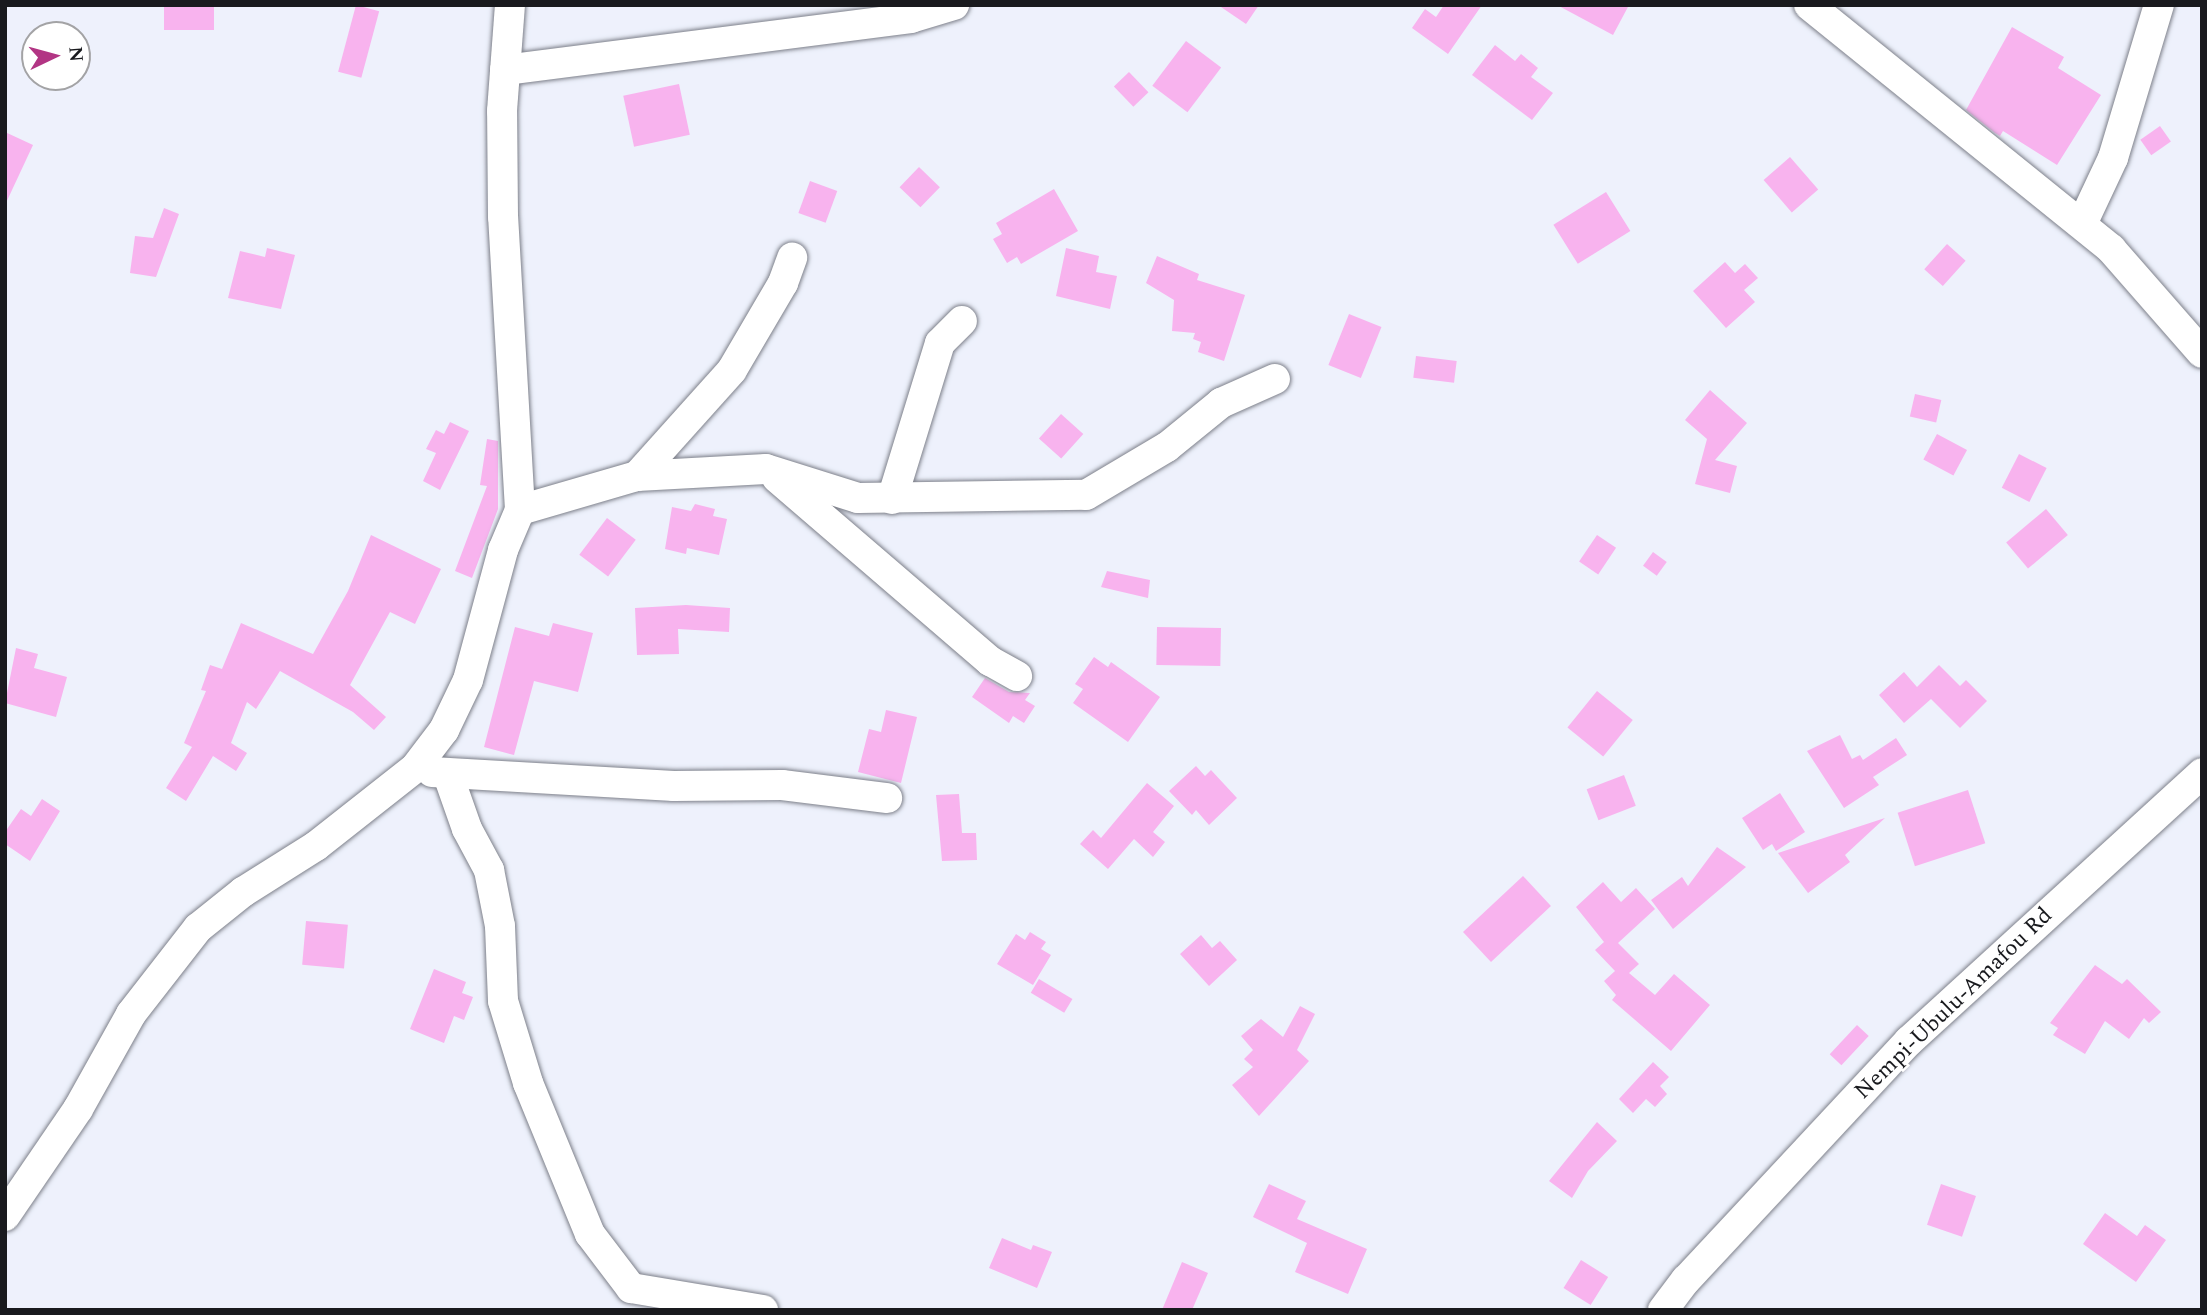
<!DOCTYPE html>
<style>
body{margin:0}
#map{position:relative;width:2207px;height:1315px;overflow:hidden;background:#eef1fc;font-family:Spectral,serif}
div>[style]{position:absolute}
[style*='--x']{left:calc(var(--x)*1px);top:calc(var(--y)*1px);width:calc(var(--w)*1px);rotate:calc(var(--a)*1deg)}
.building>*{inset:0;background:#f8b3ee;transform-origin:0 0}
.roads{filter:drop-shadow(0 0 2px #7d808a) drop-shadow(0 0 2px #7d808a)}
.minor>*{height:30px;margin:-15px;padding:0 15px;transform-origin:15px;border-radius:15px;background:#fff}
span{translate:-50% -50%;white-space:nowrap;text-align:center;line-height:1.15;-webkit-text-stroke:5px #fff;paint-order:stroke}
.street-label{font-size:23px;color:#191a1e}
.frame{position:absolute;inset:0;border:7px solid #191a1e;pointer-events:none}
.north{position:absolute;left:21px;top:21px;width:70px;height:70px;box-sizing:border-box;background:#fff;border:2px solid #a3a3a5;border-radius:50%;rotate:85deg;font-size:19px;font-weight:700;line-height:28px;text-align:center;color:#191a1e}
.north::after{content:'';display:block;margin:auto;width:24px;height:32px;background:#b23584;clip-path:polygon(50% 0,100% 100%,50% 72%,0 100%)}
</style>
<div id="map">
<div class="building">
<div style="left:164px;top:5px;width:50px;height:25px"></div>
<div style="left:356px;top:5px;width:24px;height:69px;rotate:15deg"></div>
<div style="clip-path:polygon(1218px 5px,1259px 5px,1246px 24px)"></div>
<div style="clip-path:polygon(1444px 5px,1482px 5px,1448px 54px,1412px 28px,1425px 9px,1436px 17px)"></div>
<div style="clip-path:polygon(1557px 5px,1629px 5px,1613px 35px)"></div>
<div style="clip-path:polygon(2012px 27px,2064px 57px,2058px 68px,2101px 95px,2057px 165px,2003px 131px,2000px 136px,1995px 133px,1966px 110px)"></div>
<div style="left:1186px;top:41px;width:44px;height:56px;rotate:37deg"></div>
<div style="clip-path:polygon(1495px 45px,1515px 61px,1521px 54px,1538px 68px,1531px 77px,1553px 93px,1532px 120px,1472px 75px)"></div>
<div style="left:1129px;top:72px;width:28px;height:21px;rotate:46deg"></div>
<div style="left:679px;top:84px;width:52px;height:57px;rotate:78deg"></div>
<div style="left:2160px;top:126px;width:19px;height:24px;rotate:55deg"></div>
<div style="clip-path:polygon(5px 132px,33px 145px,5px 205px)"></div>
<div style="left:1790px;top:157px;width:43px;height:35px;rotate:49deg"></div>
<div style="left:919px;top:167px;width:29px;height:28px;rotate:44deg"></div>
<div style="left:810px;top:181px;width:29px;height:34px;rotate:20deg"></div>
<div style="clip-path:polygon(1054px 189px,1078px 231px,1021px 264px,1017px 257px,1007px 263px,993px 239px,1002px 234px,996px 223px)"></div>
<div style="left:1606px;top:192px;width:46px;height:62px;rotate:58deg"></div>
<div style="clip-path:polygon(164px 208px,179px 214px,156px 277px,130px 273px,135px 236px,153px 238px)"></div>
<div style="left:1947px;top:244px;width:25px;height:34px;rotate:42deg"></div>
<div style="clip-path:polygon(267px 248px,295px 255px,281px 309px,228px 298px,240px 251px,265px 257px)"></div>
<div style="clip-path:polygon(1066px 248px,1099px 256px,1096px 272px,1117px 276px,1110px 309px,1056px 296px)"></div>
<div style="clip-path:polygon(1157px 256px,1199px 274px,1197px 280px,1245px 295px,1224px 361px,1198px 352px,1201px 342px,1193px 339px,1195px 333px,1172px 331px,1174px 300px,1146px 283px)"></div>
<div style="clip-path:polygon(1725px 262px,1735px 273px,1745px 264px,1758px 278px,1744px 290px,1755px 302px,1726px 328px,1693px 291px)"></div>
<div style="left:1349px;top:314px;width:35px;height:55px;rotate:22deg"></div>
<div style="left:1416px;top:356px;width:41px;height:22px;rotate:7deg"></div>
<div style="clip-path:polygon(1710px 390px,1747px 423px,1715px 460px,1737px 466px,1730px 493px,1695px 484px,1707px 439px,1685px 420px)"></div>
<div style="left:1915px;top:394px;width:27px;height:23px;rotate:13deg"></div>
<div style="left:1061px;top:414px;width:30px;height:33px;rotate:42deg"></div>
<div style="clip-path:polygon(450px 422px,469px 431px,440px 490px,423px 481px,436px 453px,426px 449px,436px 430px,444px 434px)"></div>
<div style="left:1937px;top:434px;width:34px;height:29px;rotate:28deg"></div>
<div style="clip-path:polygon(487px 439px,498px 441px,498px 509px,472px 578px,455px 571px,487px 486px,480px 485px)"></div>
<div style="left:2019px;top:454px;width:31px;height:38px;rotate:27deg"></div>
<div style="clip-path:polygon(695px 504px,715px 509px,713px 516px,727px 519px,719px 555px,687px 548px,686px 554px,665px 549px,672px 507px,691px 511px)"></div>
<div style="left:2046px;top:509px;width:34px;height:52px;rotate:50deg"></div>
<div style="left:607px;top:518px;width:36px;height:46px;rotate:37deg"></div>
<div style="clip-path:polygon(371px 535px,441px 569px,415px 624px,390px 612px,350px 685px,386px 717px,374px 730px,353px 712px,280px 671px,256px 709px,247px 702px,231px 743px,247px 753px,236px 771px,213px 756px,186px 801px,166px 788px,192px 747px,184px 743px,206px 691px,201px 690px,210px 665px,222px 669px,241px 623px,313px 654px,348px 591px)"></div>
<div style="left:1597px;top:535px;width:23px;height:32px;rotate:34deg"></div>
<div style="left:1653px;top:552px;width:17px;height:17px;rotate:36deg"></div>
<div style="clip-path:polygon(1107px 571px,1150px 580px,1148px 598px,1101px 587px)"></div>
<div style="clip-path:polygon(686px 605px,730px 608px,729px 632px,678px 629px,679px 654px,637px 655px,635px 608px)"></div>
<div style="clip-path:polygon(553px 623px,593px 633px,578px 692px,534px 681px,514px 755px,484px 747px,515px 627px,549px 636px)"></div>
<div style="left:1157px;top:627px;width:64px;height:38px;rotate:1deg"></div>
<div style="clip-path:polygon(16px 648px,38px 654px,34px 668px,67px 677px,56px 717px,5px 703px)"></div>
<div style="clip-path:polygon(1094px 657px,1108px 667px,1111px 662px,1160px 697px,1128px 742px,1073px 703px,1083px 689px,1075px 684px)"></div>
<div style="clip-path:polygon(1939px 665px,1960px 686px,1966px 680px,1987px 701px,1960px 728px,1931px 699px,1904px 723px,1879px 695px,1904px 672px,1917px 687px)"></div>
<div style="clip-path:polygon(985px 678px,1009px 692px,1030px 693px,1025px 700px,1035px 706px,1024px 723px,1013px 716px,1009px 723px,972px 697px)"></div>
<div style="left:1597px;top:691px;width:46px;height:47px;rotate:39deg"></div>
<div style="clip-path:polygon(886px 710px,917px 717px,901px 783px,858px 772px,869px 729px,881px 732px)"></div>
<div style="clip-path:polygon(1840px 735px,1852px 759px,1860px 755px,1863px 760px,1896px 738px,1907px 755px,1873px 777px,1879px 785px,1844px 808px,1807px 751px)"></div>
<div style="clip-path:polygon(1196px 766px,1205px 776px,1211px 770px,1237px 798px,1209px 825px,1196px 810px,1192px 815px,1169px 791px)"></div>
<div style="left:1624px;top:775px;width:33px;height:40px;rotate:69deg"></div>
<div style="clip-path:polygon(1147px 783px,1174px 806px,1153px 832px,1165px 842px,1153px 857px,1134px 839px,1108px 869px,1080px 844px,1093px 830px,1101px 838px)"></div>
<div style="left:1968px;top:790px;width:56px;height:74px;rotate:72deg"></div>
<div style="clip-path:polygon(1780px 793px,1805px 832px,1776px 851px,1772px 844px,1763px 850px,1742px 818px)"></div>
<div style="clip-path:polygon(959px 794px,962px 833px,976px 833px,977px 860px,942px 861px,936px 795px)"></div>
<div style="clip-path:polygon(42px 799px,60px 811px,30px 861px,5px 844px,5px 832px,21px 809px,31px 816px)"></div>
<div style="clip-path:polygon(1885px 818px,1845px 855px,1850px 862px,1808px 893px,1778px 853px)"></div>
<div style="clip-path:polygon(1717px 847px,1746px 867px,1673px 929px,1651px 900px,1682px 877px,1688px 886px)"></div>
<div style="left:1523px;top:876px;width:41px;height:82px;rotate:47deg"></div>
<div style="clip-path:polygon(1603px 882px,1621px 902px,1636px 888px,1655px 909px,1618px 943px,1639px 964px,1629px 973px,1655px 995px,1674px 974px,1710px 1005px,1671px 1051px,1612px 1000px,1616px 995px,1604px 981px,1615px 971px,1595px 950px,1604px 942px,1576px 907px)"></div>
<div style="left:306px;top:921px;width:42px;height:44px;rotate:5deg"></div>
<div style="clip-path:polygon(1030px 932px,1046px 942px,1041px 949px,1051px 955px,1033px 985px,997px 964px,1016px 934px,1025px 940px)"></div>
<div style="clip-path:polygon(1201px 935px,1212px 948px,1220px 941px,1237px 960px,1209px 986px,1180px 954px)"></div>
<div style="clip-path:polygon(2095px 965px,2122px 984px,2127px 979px,2161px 1012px,2149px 1023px,2144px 1018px,2129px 1039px,2105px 1021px,2085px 1054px,2053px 1035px,2058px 1028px,2050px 1023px)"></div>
<div style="clip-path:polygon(434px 969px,466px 982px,462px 993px,473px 997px,464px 1020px,454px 1016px,444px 1043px,410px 1029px)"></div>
<div style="left:1039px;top:979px;width:39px;height:16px;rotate:31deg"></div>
<div style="clip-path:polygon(1300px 1006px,1315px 1014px,1297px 1050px,1309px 1061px,1259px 1116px,1232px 1085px,1253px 1067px,1244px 1059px,1253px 1050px,1241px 1036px,1261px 1019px,1283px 1037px)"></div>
<div style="left:1857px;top:1025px;width:16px;height:40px;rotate:43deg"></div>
<div style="clip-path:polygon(1653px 1062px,1669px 1077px,1660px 1086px,1667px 1094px,1655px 1107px,1646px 1099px,1633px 1113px,1619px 1099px)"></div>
<div style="clip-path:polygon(1597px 1122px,1617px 1141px,1588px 1171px,1572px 1198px,1549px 1181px)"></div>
<div style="clip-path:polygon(1269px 1184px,1306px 1201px,1297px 1219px,1367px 1249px,1348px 1294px,1295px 1272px,1307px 1243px,1253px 1217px)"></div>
<div style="left:1941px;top:1184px;width:37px;height:43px;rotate:19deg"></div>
<div style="clip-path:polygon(2105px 1213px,2137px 1236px,2145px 1225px,2166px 1240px,2136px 1282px,2083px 1244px)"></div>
<div style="clip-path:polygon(1002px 1238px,1031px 1250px,1033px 1245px,1052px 1252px,1037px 1288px,989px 1268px)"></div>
<div style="left:1581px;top:1260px;width:32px;height:33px;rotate:32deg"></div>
<div style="clip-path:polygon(1182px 1262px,1208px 1273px,1192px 1310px,1162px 1310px)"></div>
</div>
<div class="roads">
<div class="minor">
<div style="--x:1809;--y:5;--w:388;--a:38.9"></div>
<div style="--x:2111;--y:249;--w:138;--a:48.8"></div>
<div style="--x:505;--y:70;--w:409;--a:-7.3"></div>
<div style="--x:911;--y:18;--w:45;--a:-16.8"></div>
<div style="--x:2082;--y:224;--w:73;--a:-64.8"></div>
<div style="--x:2113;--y:158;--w:160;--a:-73.3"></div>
<div style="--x:637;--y:476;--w:129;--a:-3.1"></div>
<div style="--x:766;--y:469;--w:96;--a:17.5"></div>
<div style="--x:858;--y:498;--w:228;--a:-0.8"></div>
<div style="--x:1086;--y:495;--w:94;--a:-30.7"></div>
<div style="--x:1167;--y:447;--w:70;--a:-39.2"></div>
<div style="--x:1221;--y:403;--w:59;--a:-24"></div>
<div style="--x:777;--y:478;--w:281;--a:40.7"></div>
<div style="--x:990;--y:661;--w:31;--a:29"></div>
<div style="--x:892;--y:499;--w:163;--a:-72.9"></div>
<div style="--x:940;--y:343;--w:31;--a:-45"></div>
<div style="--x:520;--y:510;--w:122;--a:-16.2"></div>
<div style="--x:637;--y:476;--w:142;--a:-48.1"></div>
<div style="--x:732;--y:370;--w:101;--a:-59.6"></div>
<div style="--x:783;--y:283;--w:27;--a:-70"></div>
<div style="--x:432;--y:772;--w:242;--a:3.3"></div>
<div style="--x:674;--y:786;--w:108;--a:-0.5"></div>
<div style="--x:782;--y:785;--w:106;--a:7.1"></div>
<div style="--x:448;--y:775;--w:57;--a:70.6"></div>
<div style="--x:467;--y:829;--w:47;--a:61.8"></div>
<div style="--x:489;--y:870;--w:57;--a:78.9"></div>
<div style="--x:500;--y:926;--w:75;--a:87.7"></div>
<div style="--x:503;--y:1001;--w:86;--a:73"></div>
<div style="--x:528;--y:1083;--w:163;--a:67.7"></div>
<div style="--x:590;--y:1234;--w:68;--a:52.8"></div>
<div style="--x:631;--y:1288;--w:134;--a:9.5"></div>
<div style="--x:5;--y:1216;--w:130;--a:-55.7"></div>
<div style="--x:78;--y:1109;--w:109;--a:-60.8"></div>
<div style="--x:131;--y:1014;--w:109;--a:-52.1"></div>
<div style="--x:198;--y:928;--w:58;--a:-38.7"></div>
<div style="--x:243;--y:892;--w:86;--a:-32.2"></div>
<div style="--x:316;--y:846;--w:126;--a:-38.2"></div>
<div style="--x:415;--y:768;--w:48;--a:-52.7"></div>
<div style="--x:444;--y:730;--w:55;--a:-64.4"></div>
<div style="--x:468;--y:680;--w:135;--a:-74.9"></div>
<div style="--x:503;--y:550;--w:43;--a:-67"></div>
<div style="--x:520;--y:510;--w:293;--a:-93.3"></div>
<div style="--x:503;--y:217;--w:106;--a:-90.5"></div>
<div style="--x:502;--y:111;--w:106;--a:-85.7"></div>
<div style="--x:1663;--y:1310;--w:38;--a:-53"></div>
<div style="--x:1686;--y:1280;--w:327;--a:-47"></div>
<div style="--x:1909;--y:1041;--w:397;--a:-42.4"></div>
</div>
</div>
<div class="street-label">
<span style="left:1954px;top:1004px;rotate:-44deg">Nempi-Ubulu-Amafou Rd</span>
</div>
<div class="frame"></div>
<div class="north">N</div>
</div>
